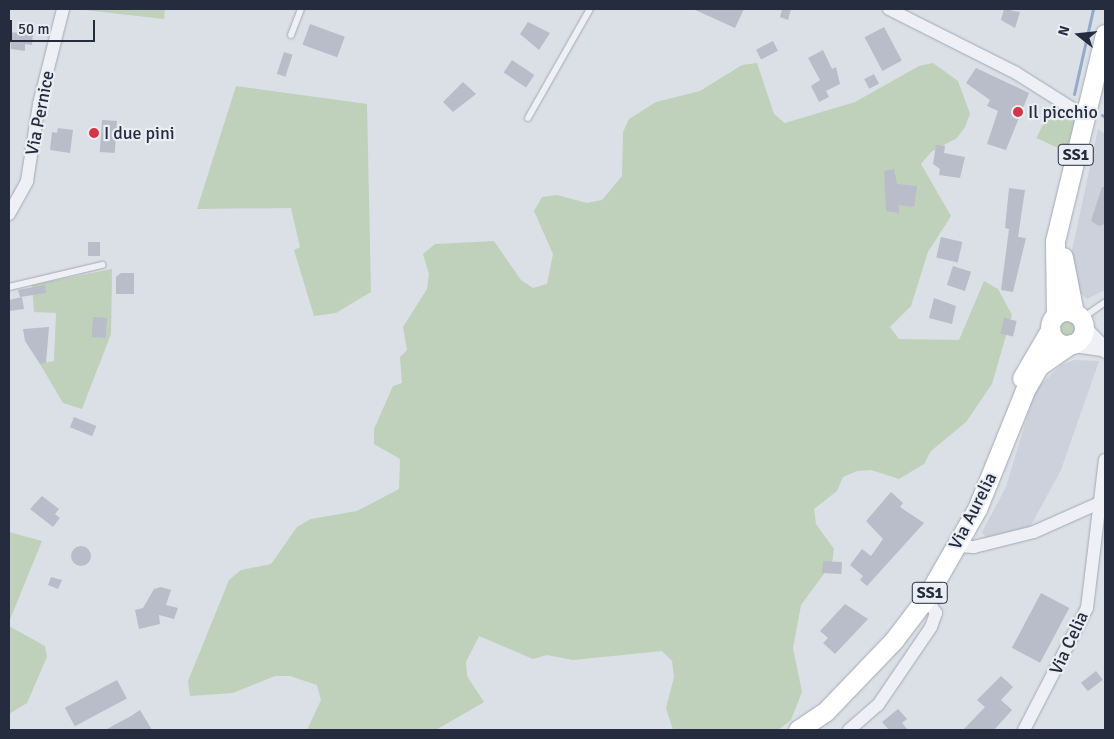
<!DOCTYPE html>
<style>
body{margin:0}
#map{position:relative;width:1114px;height:739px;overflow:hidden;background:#dbdfe6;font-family:Signika,sans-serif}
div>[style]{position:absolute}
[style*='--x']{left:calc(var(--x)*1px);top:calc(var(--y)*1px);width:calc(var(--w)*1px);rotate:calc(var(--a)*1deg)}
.built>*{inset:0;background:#cdd1dc}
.green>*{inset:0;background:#bfd1bb;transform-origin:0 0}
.round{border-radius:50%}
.stream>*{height:3px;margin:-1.5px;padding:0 1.5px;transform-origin:1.5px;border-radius:1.5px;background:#93aaca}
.building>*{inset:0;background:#b8bdc9;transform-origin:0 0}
.roads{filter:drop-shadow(0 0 1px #a4a9b3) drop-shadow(0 0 1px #a4a9b3)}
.service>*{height:6px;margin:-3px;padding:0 3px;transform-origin:3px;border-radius:3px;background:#eef0f5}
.minor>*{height:12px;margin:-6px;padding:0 6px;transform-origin:6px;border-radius:6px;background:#eef0f5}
.tertiary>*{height:15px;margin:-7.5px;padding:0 7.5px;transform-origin:7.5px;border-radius:7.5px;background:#eef0f5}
.primary>*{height:19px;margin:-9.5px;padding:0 9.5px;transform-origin:9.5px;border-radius:9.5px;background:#fff}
.primary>.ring{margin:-9.5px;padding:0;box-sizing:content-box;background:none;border:19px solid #fff;border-radius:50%}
.dots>*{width:14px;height:14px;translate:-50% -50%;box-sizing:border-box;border:2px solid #eaeef4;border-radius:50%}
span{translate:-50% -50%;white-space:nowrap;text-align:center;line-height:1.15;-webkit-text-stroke:4.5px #eaeef4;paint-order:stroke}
.shield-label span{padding:1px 4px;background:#eaeef4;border:1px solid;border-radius:4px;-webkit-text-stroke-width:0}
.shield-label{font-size:16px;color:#242c3d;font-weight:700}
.poi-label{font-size:18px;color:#242c3d}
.left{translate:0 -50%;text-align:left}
.street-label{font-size:18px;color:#242c3d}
.frame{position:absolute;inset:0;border:10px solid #242c3d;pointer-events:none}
.north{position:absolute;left:1054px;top:10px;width:50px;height:50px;-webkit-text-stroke:4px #eaeef4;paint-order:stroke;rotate:286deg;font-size:14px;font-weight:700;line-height:20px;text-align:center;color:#242c3d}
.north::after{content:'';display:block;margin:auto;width:18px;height:22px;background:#242c3d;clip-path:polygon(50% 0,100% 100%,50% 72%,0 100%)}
.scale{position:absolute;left:10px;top:20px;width:85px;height:22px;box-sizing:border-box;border:2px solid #242c3d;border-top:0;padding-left:6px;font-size:15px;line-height:18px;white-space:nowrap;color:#242c3d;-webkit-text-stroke:4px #eaeef4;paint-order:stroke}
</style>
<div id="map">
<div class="built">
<div style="clip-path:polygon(1098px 129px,1105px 134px,1105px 290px,1087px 299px,1075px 288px,1070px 260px)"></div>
<div style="clip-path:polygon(1074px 360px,1099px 361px,1061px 470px,1030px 527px,992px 540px,986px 538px,982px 532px,1006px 487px,1035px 390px,1061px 365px)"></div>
</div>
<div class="green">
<div style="clip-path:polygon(76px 9px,165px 9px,164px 19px)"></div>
<div style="clip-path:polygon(757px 63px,774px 114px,785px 123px,855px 102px,919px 66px,933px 63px,958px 81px,970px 114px,965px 127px,957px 138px,931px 152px,921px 164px,951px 216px,928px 252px,911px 306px,890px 327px,899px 339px,959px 340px,984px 281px,998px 289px,1012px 315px,992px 384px,966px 422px,931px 451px,924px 464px,899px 479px,871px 470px,857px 471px,843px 477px,837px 491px,814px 509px,816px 524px,834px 549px,832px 563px,801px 605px,793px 648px,802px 692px,791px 720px,778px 730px,673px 730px,666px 708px,674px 677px,672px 661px,662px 651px,573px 660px,547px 655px,533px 659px,479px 636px,466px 662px,467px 676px,484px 702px,436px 730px,307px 730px,321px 700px,317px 685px,290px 676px,275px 676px,233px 693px,190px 696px,188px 681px,229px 580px,241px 570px,271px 564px,297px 527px,311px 519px,357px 511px,399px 489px,400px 459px,374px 444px,374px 429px,393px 386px,402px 383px,400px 357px,407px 350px,403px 327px,427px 289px,429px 274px,423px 254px,435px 244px,494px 241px,521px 280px,533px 288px,547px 284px,553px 254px,534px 211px,542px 197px,557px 195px,587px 203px,602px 200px,622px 176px,623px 132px,629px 119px,656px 102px,700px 91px,742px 65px)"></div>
<div style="clip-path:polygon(236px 86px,367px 104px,371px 292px,336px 313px,314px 316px,294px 250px,300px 247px,291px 208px,197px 209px)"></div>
<div style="left:1050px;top:109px;width:31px;height:32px;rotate:25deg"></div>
<div style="clip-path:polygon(112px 269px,111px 334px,82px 409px,63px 403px,40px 364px,54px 361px,56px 313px,34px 312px,32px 285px)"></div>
<div class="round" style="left:1053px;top:315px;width:26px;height:26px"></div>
<div style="clip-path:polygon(9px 532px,42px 541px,9px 622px)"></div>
<div style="clip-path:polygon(9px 626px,45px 646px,47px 657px,27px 703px,9px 714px)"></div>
</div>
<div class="stream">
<div style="--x:1074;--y:94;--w:87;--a:-77.4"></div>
<div style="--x:1102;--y:115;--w:4;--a:34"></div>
</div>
<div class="building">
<div style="clip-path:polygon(693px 9px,744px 9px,735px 28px)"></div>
<div style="clip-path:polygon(782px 9px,791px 9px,788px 20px,780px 17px)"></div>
<div style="clip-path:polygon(1004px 9px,1020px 12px,1015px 28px,1001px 20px)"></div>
<div style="clip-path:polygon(528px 22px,550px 33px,539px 50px,520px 34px)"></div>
<div style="left:310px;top:24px;width:37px;height:22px;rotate:20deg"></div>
<div style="left:884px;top:27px;width:38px;height:22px;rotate:62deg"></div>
<div style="clip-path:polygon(9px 32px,33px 34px,32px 45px,25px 44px,25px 51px,11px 49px)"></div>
<div style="left:773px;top:41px;width:11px;height:19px;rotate:63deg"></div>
<div style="clip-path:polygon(823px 50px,832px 69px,836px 67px,840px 84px,826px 91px,829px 97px,819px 102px,811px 86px,820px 80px,808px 58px)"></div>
<div style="left:284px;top:52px;width:9px;height:23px;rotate:18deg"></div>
<div style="left:512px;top:60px;width:27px;height:15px;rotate:34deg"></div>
<div style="clip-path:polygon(976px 68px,1029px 93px,1006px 150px,987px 144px,998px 111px,987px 106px,990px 100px,966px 83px)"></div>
<div style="left:874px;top:74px;width:11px;height:11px;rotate:63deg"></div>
<div style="clip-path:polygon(463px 82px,476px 94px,453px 112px,443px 102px)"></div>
<div style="left:102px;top:120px;width:15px;height:32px;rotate:4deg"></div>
<div style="clip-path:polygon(58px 128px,73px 130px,70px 153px,50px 150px,52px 132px,57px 133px)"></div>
<div style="clip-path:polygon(936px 145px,945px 146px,944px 153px,965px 157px,960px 178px,939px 175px,940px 169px,933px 164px)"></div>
<div style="clip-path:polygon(894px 169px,897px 184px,917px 186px,914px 207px,899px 205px,899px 213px,886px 211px,884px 171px)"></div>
<div style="clip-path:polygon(1102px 187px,1105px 187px,1105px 224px,1099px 226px,1091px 221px)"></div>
<div style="clip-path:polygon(1009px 188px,1025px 190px,1018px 237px,1026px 238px,1013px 292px,1001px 290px,1009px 229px,1005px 228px)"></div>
<div style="left:941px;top:237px;width:22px;height:21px;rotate:13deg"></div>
<div style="left:88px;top:242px;width:12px;height:14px"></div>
<div style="left:953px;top:266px;width:19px;height:20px;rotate:18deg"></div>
<div style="clip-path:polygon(121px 273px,134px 273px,134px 294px,116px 294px,116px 277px)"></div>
<div style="clip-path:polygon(45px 285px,46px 293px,20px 297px,18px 290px)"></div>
<div style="clip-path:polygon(22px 297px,24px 309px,9px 311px,9px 300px)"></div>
<div style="clip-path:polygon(934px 298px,956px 306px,952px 324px,929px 318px)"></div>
<div style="left:93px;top:317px;width:14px;height:20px;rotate:4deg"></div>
<div style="left:1004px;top:318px;width:13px;height:16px;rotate:13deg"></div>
<div style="clip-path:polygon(49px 327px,46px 363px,40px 364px,25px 341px,23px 329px)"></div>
<div style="left:74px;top:417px;width:24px;height:11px;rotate:22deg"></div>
<div style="clip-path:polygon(891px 492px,903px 503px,900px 507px,924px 523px,867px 586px,860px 580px,863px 576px,850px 565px,862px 549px,871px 556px,883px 539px,866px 521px)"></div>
<div style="clip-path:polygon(42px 496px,59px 509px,55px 514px,60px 518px,53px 527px,30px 509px)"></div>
<div class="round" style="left:71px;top:546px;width:20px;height:20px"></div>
<div style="left:823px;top:561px;width:19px;height:12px;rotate:3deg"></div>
<div style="clip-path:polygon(51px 577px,62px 580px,58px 589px,48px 585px)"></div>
<div style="clip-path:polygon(161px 587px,171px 590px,166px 605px,178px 608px,174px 619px,159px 615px,160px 624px,139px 629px,135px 610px,143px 608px,154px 589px)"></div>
<div style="left:1041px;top:593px;width:32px;height:62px;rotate:28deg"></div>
<div style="clip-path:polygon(845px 604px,868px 619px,835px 654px,823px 643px,828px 638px,820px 631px)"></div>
<div style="left:1096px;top:671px;width:11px;height:19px;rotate:52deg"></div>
<div style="clip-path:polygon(1001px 676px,1013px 687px,1001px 700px,1012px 710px,994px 730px,963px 730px,985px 707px,977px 700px)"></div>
<div style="left:117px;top:680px;width:21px;height:59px;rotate:62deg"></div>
<div style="clip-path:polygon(898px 709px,907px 719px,902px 723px,908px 730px,889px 730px,882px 722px)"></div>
<div style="clip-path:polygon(140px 710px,152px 730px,105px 730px,131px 716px)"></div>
</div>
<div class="roads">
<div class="service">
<div style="--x:291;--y:35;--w:28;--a:-69"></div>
<div style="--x:528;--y:118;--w:125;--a:-60.4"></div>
<div style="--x:9;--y:287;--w:96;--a:-13.3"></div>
<div style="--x:1081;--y:319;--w:29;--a:-35"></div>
</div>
<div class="minor">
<div style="--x:889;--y:9;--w:142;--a:26.7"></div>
<div style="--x:1016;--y:73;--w:83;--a:32.2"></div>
<div style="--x:9;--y:214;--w:38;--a:-61"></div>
<div style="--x:27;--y:181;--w:78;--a:-81.1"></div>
<div style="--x:39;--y:104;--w:98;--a:-75.8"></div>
<div style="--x:956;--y:546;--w:18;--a:3"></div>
<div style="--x:974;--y:547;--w:62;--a:-14"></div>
<div style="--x:1034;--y:532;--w:71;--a:-24"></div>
<div style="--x:849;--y:730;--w:38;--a:-41"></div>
<div style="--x:878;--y:705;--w:94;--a:-55.8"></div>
<div style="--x:931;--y:627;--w:15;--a:-70"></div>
<div style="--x:936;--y:613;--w:18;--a:-124"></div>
<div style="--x:1024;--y:730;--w:137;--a:-62.7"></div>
<div style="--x:1087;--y:608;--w:149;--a:-83.1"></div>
</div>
<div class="tertiary">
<div style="--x:1083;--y:327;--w:32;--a:46"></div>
<div style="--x:1073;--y:344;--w:29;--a:8"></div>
</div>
<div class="primary">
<div style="--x:1063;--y:257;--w:57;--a:78.9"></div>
<div class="ring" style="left:1050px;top:311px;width:15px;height:15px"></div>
<div style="--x:1056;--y:315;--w:74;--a:-90.8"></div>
<div style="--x:1055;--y:241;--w:213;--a:-76.4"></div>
<div style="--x:1022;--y:378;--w:56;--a:-59.7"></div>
<div style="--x:798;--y:730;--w:32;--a:-34"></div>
<div style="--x:825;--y:712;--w:100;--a:-46.2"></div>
<div style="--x:894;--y:640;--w:53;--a:-52.7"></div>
<div style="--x:926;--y:598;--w:103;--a:-60.2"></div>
<div style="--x:977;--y:509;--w:128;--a:-68"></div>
<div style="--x:1025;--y:390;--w:28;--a:-60"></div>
<div style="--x:1039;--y:366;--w:38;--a:-35"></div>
</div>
</div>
<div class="dots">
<div style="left:1018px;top:112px;background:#d63544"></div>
<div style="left:94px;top:133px;background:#d63544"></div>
</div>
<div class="shield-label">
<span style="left:1076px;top:155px">SS1</span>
<span style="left:930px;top:593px">SS1</span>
</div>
<div class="poi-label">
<span class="left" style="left:1028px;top:112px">Il picchio</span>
<span class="left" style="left:104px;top:133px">I due pini</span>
</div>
<div class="street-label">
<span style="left:40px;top:113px;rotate:-79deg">Via Pernice</span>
<span style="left:973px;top:511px;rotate:-63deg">Via Aurelia</span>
<span style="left:1069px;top:643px;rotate:-65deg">Via Celia</span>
</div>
<div class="frame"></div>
<div class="north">N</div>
<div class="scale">50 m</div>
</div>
